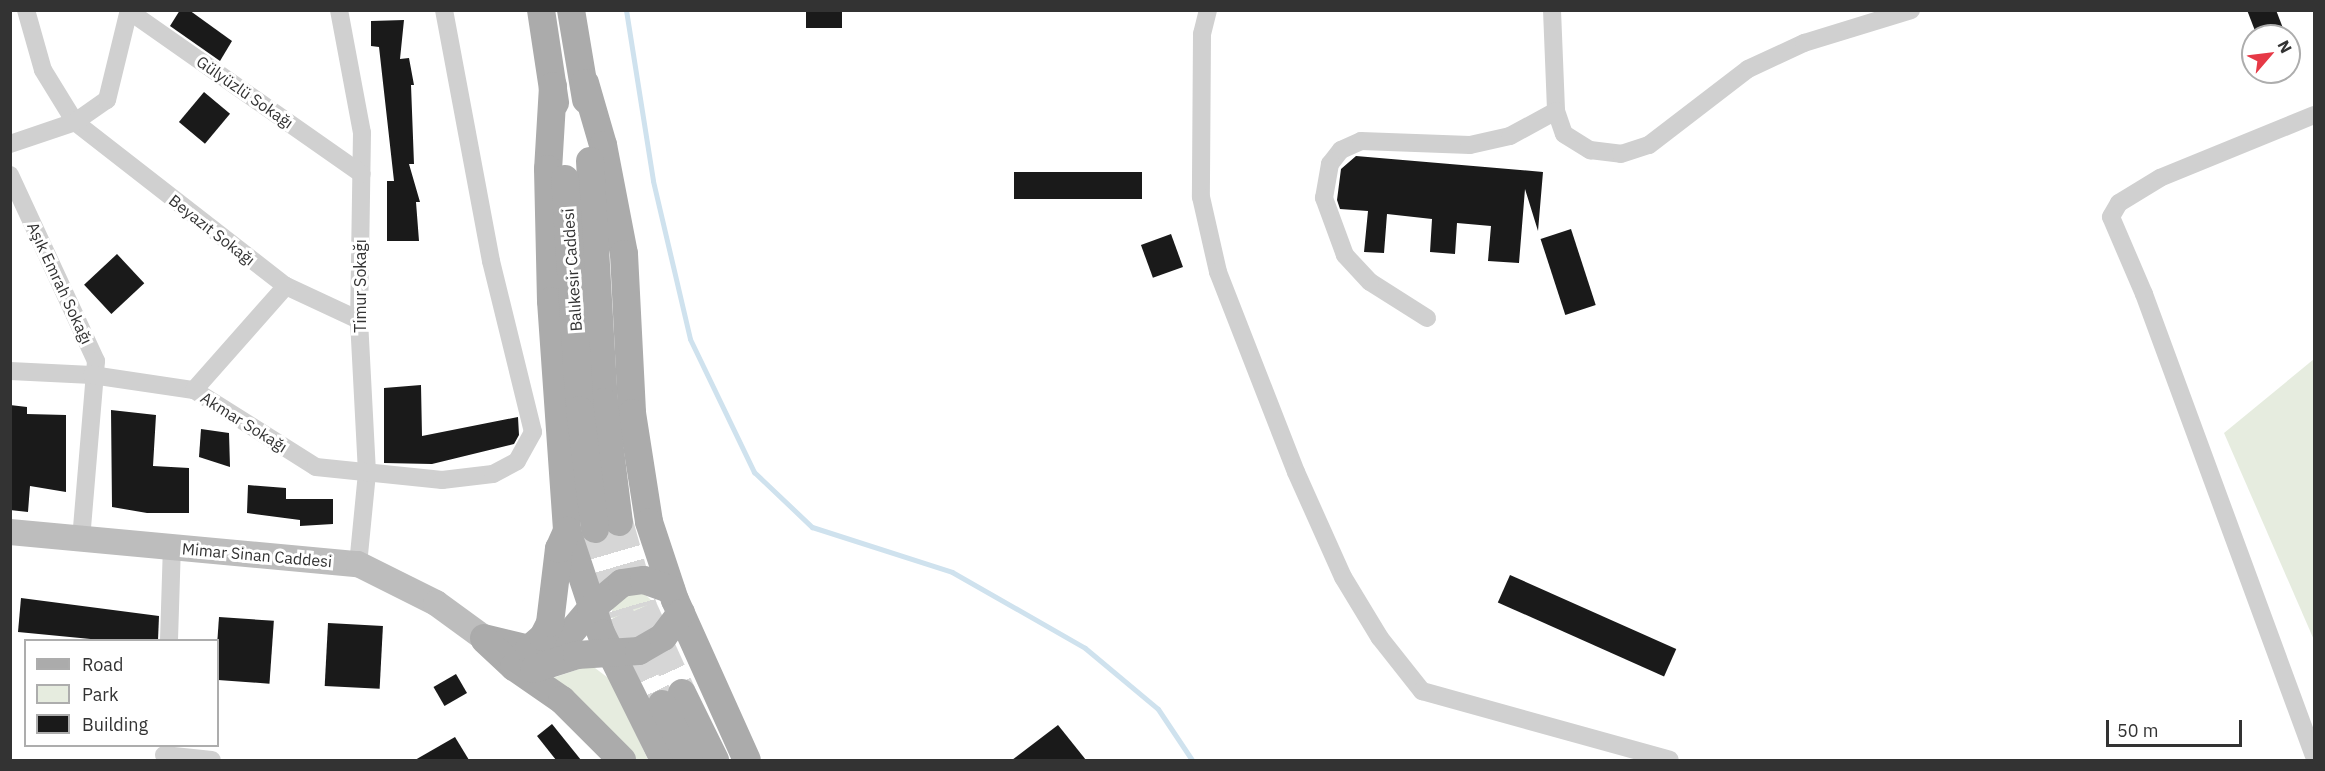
<!DOCTYPE html>
<meta charset="utf-8">
<style>
body{margin:0}
#map{position:relative;width:2325px;height:771px;overflow:hidden;background:#fff;font-family:"IBM Plex Sans",sans-serif}
div>[style]{position:absolute}
[style*='--x']{left:calc(var(--x)*1px);top:calc(var(--y)*1px);width:calc(var(--w)*1px);rotate:calc(var(--a)*1deg)}
.green>*{inset:0;background:#e6ecdf}
.round{border-radius:50%}
.stream>*{height:5px;margin:-2.5px;padding:0 2.5px;transform-origin:2.5px;border-radius:2.5px;background:#cfe2ee}
.building>*{inset:0;background:#1a1a1a;transform-origin:0 0}
.primary-tunnel>*{height:28px;margin-top:-14px;transform-origin:0;background:repeating-linear-gradient(90deg,#d6d6d6 0 28px,transparent 0 42px)}
.minor>*{height:18px;margin:-9px;padding:0 9px;transform-origin:9px;border-radius:9px;background:#d0d0d0}
.secondary>*{height:26px;margin:-13px;padding:0 13px;transform-origin:13px;border-radius:13px;background:#bdbdbd}
.primary>*{height:28px;margin:-14px;padding:0 14px;transform-origin:14px;border-radius:14px;background:#ababab}
span{translate:-50% -50%;white-space:nowrap;text-align:center;line-height:1.15;-webkit-text-stroke:6px #fff;paint-order:stroke}
.street-label{font-size:16px;color:#333}
.frame{position:absolute;inset:0;border:12px solid #333;pointer-events:none}
.legend{position:absolute;left:24px;top:639px;width:195px;height:108px;box-sizing:border-box;background:#fff;border:2px solid #adadad;margin:0;padding:8px 10px;list-style:none;font-size:18px;color:#333}
.legend li{display:flex;align-items:center;gap:12px;height:30px}
.legend b{width:30px;border:2px solid #adadad}
.north{position:absolute;left:2241px;top:24px;width:60px;height:60px;box-sizing:border-box;background:#fff;border:2px solid #adadad;border-radius:50%;rotate:62deg;font-size:16px;font-weight:700;line-height:24px;text-align:center;color:#333}
.north::after{content:'';display:block;margin:auto;width:21px;height:27px;background:#e63946;clip-path:polygon(50% 0,100% 100%,50% 72%,0 100%)}
.scale{position:absolute;left:2106px;top:720px;width:136px;height:27px;box-sizing:border-box;border:3px solid #333;border-top:0;padding-left:8px;font-size:18px;line-height:21px;white-space:nowrap;color:#333;-webkit-text-stroke:4px #fff;paint-order:stroke}
</style>
<div id="map">
<div class="green">
<div style="clip-path:polygon(2314px 359px,2314px 640px,2224px 433px)"></div>
<div class="round" style="left:612px;top:592px;width:44px;height:44px"></div>
<div style="clip-path:polygon(591px 665px,611px 680px,648px 760px,633px 760px,547px 680px)"></div>
</div>
<div class="stream">
<div style="--x:626;--y:10;--w:173;--a:81"></div>
<div style="--x:653;--y:181;--w:162;--a:76.8"></div>
<div style="--x:690;--y:339;--w:148;--a:64.3"></div>
<div style="--x:754;--y:472;--w:80;--a:43.5"></div>
<div style="--x:812;--y:527;--w:147;--a:17.8"></div>
<div style="--x:952;--y:572;--w:153;--a:29.7"></div>
<div style="--x:1085;--y:648;--w:95;--a:39.9"></div>
<div style="--x:1158;--y:709;--w:61;--a:56.3"></div>
</div>
<div class="building">
<div style="clip-path:polygon(180px 10px,189px 10px,232px 41px,220px 61px,170px 26px)"></div>
<div style="left:806px;top:10px;width:36px;height:18px"></div>
<div style="clip-path:polygon(2247px 10px,2276px 10px,2286px 36px,2257px 36px)"></div>
<div style="clip-path:polygon(404px 20px,400px 59px,409px 58px,414px 85px,411px 85px,414px 164px,409px 164px,420px 202px,416px 202px,419px 241px,387px 241px,387px 181px,394px 181px,379px 47px,371px 46px,371px 21px)"></div>
<div style="left:204px;top:92px;width:34px;height:39px;rotate:40deg"></div>
<div style="clip-path:polygon(1356px 156px,1543px 172px,1538px 231px,1525px 189px,1519px 263px,1488px 261px,1491px 226px,1457px 223px,1455px 254px,1430px 252px,1432px 219px,1387px 214px,1384px 253px,1364px 252px,1368px 211px,1340px 209px,1337px 200px,1341px 169px)"></div>
<div style="left:1014px;top:172px;width:128px;height:27px"></div>
<div style="left:1571px;top:229px;width:80px;height:32px;rotate:72deg"></div>
<div style="left:1171px;top:234px;width:35px;height:32px;rotate:70deg"></div>
<div style="left:117px;top:254px;width:40px;height:45px;rotate:47deg"></div>
<div style="clip-path:polygon(421px 385px,422px 436px,518px 417px,519px 435px,514px 444px,432px 464px,384px 463px,384px 388px)"></div>
<div style="clip-path:polygon(10px 405px,27px 407px,27px 414px,66px 415px,66px 492px,30px 486px,28px 512px,10px 510px)"></div>
<div style="clip-path:polygon(111px 410px,156px 415px,153px 466px,189px 468px,189px 513px,147px 513px,112px 507px)"></div>
<div style="clip-path:polygon(201px 429px,229px 433px,230px 467px,199px 457px)"></div>
<div style="clip-path:polygon(248px 485px,286px 488px,286px 499px,333px 499px,333px 524px,300px 526px,300px 520px,247px 513px)"></div>
<div style="left:1510px;top:575px;width:182px;height:30px;rotate:24deg"></div>
<div style="clip-path:polygon(21px 598px,159px 616px,158px 640px,101px 640px,18px 632px)"></div>
<div style="left:219px;top:617px;width:55px;height:63px;rotate:4deg"></div>
<div style="left:328px;top:623px;width:55px;height:63px;rotate:3deg"></div>
<div style="left:456px;top:674px;width:22px;height:26px;rotate:60deg"></div>
<div style="clip-path:polygon(552px 724px,581px 760px,556px 760px,537px 736px)"></div>
<div style="clip-path:polygon(1058px 725px,1086px 760px,1012px 760px)"></div>
<div style="clip-path:polygon(455px 737px,469px 760px,415px 760px)"></div>
</div>
<div class="primary-tunnel">
<div style="--x:619;--y:522;--w:88;--a:74.2"></div>
<div style="--x:643;--y:607;--w:94;--a:65.6"></div>
<div style="--x:595;--y:529;--w:90;--a:73.8"></div>
<div style="--x:620;--y:615;--w:98;--a:64.7"></div>
</div>
<div class="minor">
<div style="--x:26;--y:10;--w:62;--a:74.2"></div>
<div style="--x:43;--y:70;--w:61;--a:58.4"></div>
<div style="--x:75;--y:122;--w:267;--a:37.9"></div>
<div style="--x:286;--y:286;--w:81;--a:25"></div>
<div style="--x:339;--y:10;--w:125;--a:79.4"></div>
<div style="--x:362;--y:133;--w:187;--a:90.9"></div>
<div style="--x:359;--y:320;--w:153;--a:87"></div>
<div style="--x:367;--y:473;--w:91;--a:95.6"></div>
<div style="--x:1208;--y:10;--w:25;--a:104"></div>
<div style="--x:1202;--y:34;--w:163;--a:90.4"></div>
<div style="--x:1201;--y:197;--w:77;--a:77.2"></div>
<div style="--x:1218;--y:272;--w:215;--a:68.7"></div>
<div style="--x:1296;--y:472;--w:115;--a:65.9"></div>
<div style="--x:1343;--y:577;--w:71;--a:58.8"></div>
<div style="--x:1380;--y:638;--w:68;--a:51.6"></div>
<div style="--x:1422;--y:691;--w:257;--a:15.5"></div>
<div style="--x:1552;--y:10;--w:101;--a:87.7"></div>
<div style="--x:1556;--y:111;--w:24;--a:71"></div>
<div style="--x:1564;--y:134;--w:31;--a:32"></div>
<div style="--x:1590;--y:150;--w:31;--a:7"></div>
<div style="--x:1621;--y:154;--w:29;--a:-18"></div>
<div style="--x:1649;--y:145;--w:125;--a:-37.5"></div>
<div style="--x:1748;--y:69;--w:62;--a:-24.9"></div>
<div style="--x:1804;--y:43;--w:112;--a:-17.1"></div>
<div style="--x:129;--y:11;--w:284;--a:35"></div>
<div style="--x:2314;--y:115;--w:166;--a:157.8"></div>
<div style="--x:2160;--y:178;--w:48;--a:148.6"></div>
<div style="--x:2119;--y:203;--w:16;--a:120"></div>
<div style="--x:2111;--y:217;--w:84;--a:66.8"></div>
<div style="--x:2144;--y:294;--w:491;--a:69.8"></div>
<div style="--x:10;--y:144;--w:69;--a:-18.7"></div>
<div style="--x:75;--y:122;--w:39;--a:-35"></div>
<div style="--x:107;--y:100;--w:93;--a:-76.3"></div>
<div style="--x:10;--y:175;--w:205;--a:65.2"></div>
<div style="--x:96;--y:361;--w:178;--a:94.8"></div>
<div style="--x:1427;--y:318;--w:67;--a:-147.7"></div>
<div style="--x:1370;--y:282;--w:37;--a:-133"></div>
<div style="--x:1345;--y:255;--w:61;--a:-110.2"></div>
<div style="--x:1324;--y:198;--w:35;--a:-80"></div>
<div style="--x:1330;--y:164;--w:18;--a:-52"></div>
<div style="--x:1341;--y:150;--w:22;--a:-24"></div>
<div style="--x:1361;--y:141;--w:109;--a:2.1"></div>
<div style="--x:1470;--y:145;--w:41;--a:-12.7"></div>
<div style="--x:1510;--y:136;--w:52;--a:-28.5"></div>
<div style="--x:10;--y:371;--w:82;--a:2.8"></div>
<div style="--x:92;--y:375;--w:103;--a:8.4"></div>
<div style="--x:194;--y:390;--w:144;--a:32.3"></div>
<div style="--x:316;--y:467;--w:127;--a:5.9"></div>
<div style="--x:442;--y:480;--w:51;--a:-6.7"></div>
<div style="--x:493;--y:474;--w:27;--a:-28"></div>
<div style="--x:517;--y:461;--w:33;--a:-61"></div>
<div style="--x:533;--y:432;--w:176;--a:-103.8"></div>
<div style="--x:491;--y:261;--w:255;--a:-100.6"></div>
<div style="--x:194;--y:390;--w:139;--a:-48.5"></div>
<div style="--x:169;--y:640;--w:93;--a:-88.2"></div>
<div style="--x:164;--y:755;--w:48;--a:5.9"></div>
</div>
<div class="secondary">
<div style="--x:10;--y:532;--w:349;--a:5.3"></div>
<div style="--x:358;--y:564;--w:87;--a:26.6"></div>
<div style="--x:436;--y:603;--w:59;--a:36.1"></div>
</div>
<div class="primary">
<div style="--x:541;--y:10;--w:94;--a:81.4"></div>
<div style="--x:571;--y:10;--w:91;--a:80.5"></div>
<div style="--x:585;--y:83;--w:65;--a:73.8"></div>
<div style="--x:603;--y:145;--w:111;--a:79.1"></div>
<div style="--x:624;--y:254;--w:159;--a:87.1"></div>
<div style="--x:632;--y:413;--w:110;--a:81.1"></div>
<div style="--x:649;--y:522;--w:82;--a:71.6"></div>
<div style="--x:675;--y:600;--w:175;--a:65.8"></div>
<div style="--x:553;--y:86;--w:83;--a:93.4"></div>
<div style="--x:548;--y:169;--w:132;--a:88.7"></div>
<div style="--x:551;--y:301;--w:231;--a:86"></div>
<div style="--x:567;--y:531;--w:108;--a:71.6"></div>
<div style="--x:601;--y:633;--w:142;--a:63.6"></div>
<div style="--x:590;--y:161;--w:241;--a:86.7"></div>
<div style="--x:604;--y:402;--w:121;--a:82.9"></div>
<div style="--x:565;--y:179;--w:231;--a:86.3"></div>
<div style="--x:580;--y:410;--w:120;--a:82.8"></div>
<div style="--x:484;--y:638;--w:46;--a:13.7"></div>
<div style="--x:529;--y:649;--w:17;--a:-7"></div>
<div style="--x:546;--y:647;--w:25;--a:-27"></div>
<div style="--x:568;--y:636;--w:35;--a:-50"></div>
<div style="--x:591;--y:609;--w:40;--a:-40"></div>
<div style="--x:622;--y:583;--w:22;--a:-8"></div>
<div style="--x:644;--y:580;--w:29;--a:20"></div>
<div style="--x:485;--y:640;--w:40;--a:43"></div>
<div style="--x:514;--y:667;--w:58;--a:34.5"></div>
<div style="--x:562;--y:700;--w:85;--a:45"></div>
<div style="--x:529;--y:649;--w:18;--a:-41"></div>
<div style="--x:543;--y:637;--w:16;--a:-63"></div>
<div style="--x:550;--y:623;--w:75;--a:-83.1"></div>
<div style="--x:559;--y:549;--w:20;--a:-66"></div>
<div style="--x:534;--y:669;--w:45;--a:-18"></div>
<div style="--x:577;--y:655;--w:62;--a:-3.7"></div>
<div style="--x:639;--y:651;--w:28;--a:-30"></div>
<div style="--x:663;--y:637;--w:30;--a:-53"></div>
<div style="--x:682;--y:693;--w:75;--a:63.8"></div>
<div style="--x:662;--y:704;--w:62;--a:64.3"></div>
</div>
<div class="street-label">
<span style="left:245px;top:92px;rotate:35deg">Gülyüzlü Sokağı</span>
<span style="left:212px;top:230px;rotate:38deg">Beyazıt Sokağı</span>
<span style="left:572px;top:270px;rotate:-94deg">Balıkesir Caddesi</span>
<span style="left:60px;top:283px;rotate:65deg">Aşık Emrah Sokağı</span>
<span style="left:360px;top:286px;rotate:-90deg">Timur Sokağı</span>
<span style="left:244px;top:422px;rotate:32deg">Akmar Sokağı</span>
<span style="left:257px;top:555px;rotate:5deg">Mimar Sinan Caddesi</span>
</div>
<div class="frame"></div>
<ul class="legend">
<li><b style="height:8px;background:#ababab"></b>Road</li>
<li><b style="height:16px;background:#e6ecdf"></b>Park</li>
<li><b style="height:16px;background:#1a1a1a"></b>Building</li>
</ul>
<div class="north">N</div>
<div class="scale">50 m</div>
</div>
